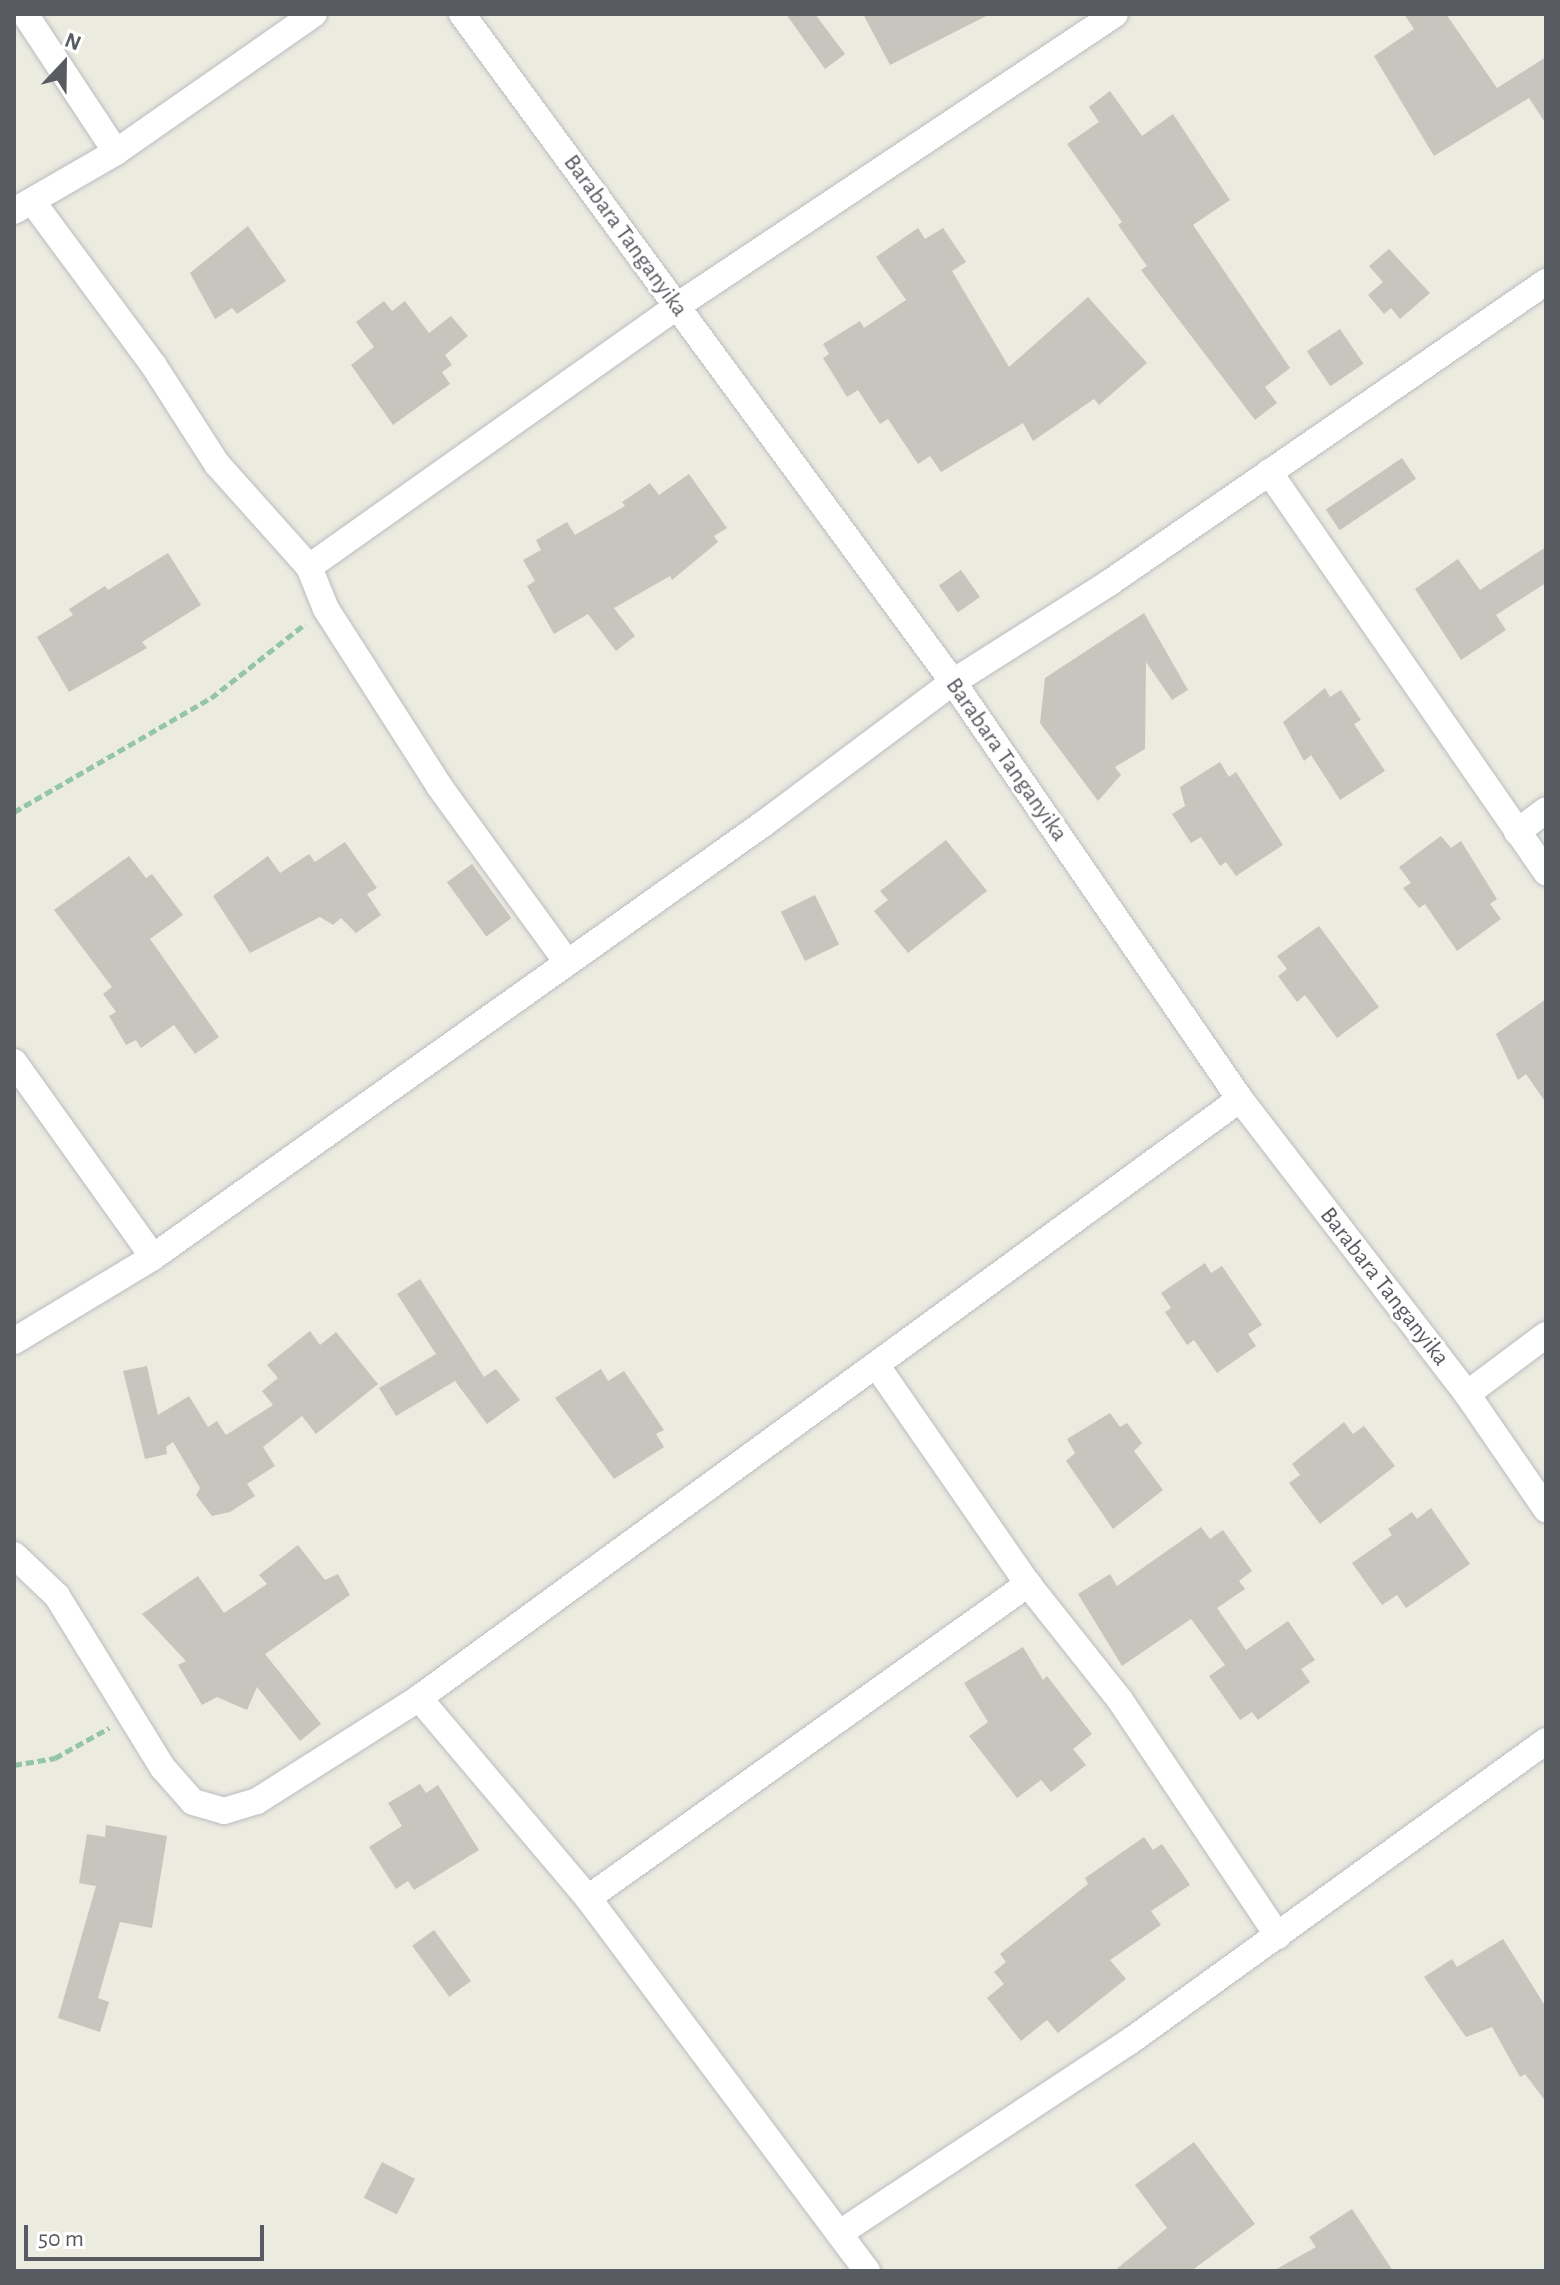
<!DOCTYPE html>
<style>
body{margin:0}
#map{position:relative;width:1560px;height:2285px;overflow:hidden;background:#ecebdf;font-family:"Alegreya Sans",sans-serif}
div>[style]{position:absolute}
[style*='--x']{left:calc(var(--x)*1px);top:calc(var(--y)*1px);width:calc(var(--w)*1px);rotate:calc(var(--a)*1deg)}
.building>*{inset:0;background:#c7c5bd;transform-origin:0 0}
.path>*{height:5px;margin-top:-2.5px;transform-origin:0;background:repeating-linear-gradient(90deg,#93c6a8 0 8px,transparent 0 12px)}
.roads{filter:drop-shadow(0 0 2px #babcc2) drop-shadow(0 0 2px #babcc2)}
.minor>*{height:26px;margin:-13px;padding:0 13px;transform-origin:13px;border-radius:13px;background:#fff}
span{translate:-50% -50%;white-space:nowrap;text-align:center;line-height:1.15;-webkit-text-stroke:6px #fff;paint-order:stroke}
.street-label{font-size:24px;color:#585b61}
.frame{position:absolute;inset:0;border:16px solid #585b61;pointer-events:none}
.north{position:absolute;left:24px;top:24px;width:80px;height:80px;-webkit-text-stroke:6px #fff;paint-order:stroke;rotate:22deg;font-size:22px;font-weight:700;line-height:32px;text-align:center;color:#585b61}
.north::after{content:'';display:block;margin:auto;width:28px;height:36px;background:#585b61;clip-path:polygon(50% 0,100% 100%,50% 72%,0 100%)}
.scale{position:absolute;left:24px;top:2225px;width:240px;height:36px;box-sizing:border-box;border:4px solid #585b61;border-top:0;padding-left:10px;font-size:24px;line-height:28px;white-space:nowrap;color:#585b61;-webkit-text-stroke:6px #fff;paint-order:stroke}
</style>
<div id="map">
<div class="building">
<div style="clip-path:polygon(786px 14px,815px 14px,845px 54px,825px 69px)"></div>
<div style="clip-path:polygon(863px 14px,990px 14px,890px 65px)"></div>
<div style="clip-path:polygon(1404px 14px,1446px 14px,1497px 88px,1546px 57px,1546px 124px,1529px 98px,1434px 156px,1374px 56px,1414px 29px)"></div>
<div style="clip-path:polygon(1110px 91px,1142px 136px,1173px 114px,1230px 200px,1193px 225px,1290px 368px,1265px 387px,1277px 403px,1255px 420px,1141px 270px,1147px 266px,1118px 225px,1122px 222px,1067px 144px,1099px 122px,1089px 107px)"></div>
<div style="clip-path:polygon(248px 226px,286px 281px,237px 314px,232px 308px,215px 319px,190px 273px)"></div>
<div style="clip-path:polygon(918px 228px,925px 239px,943px 228px,966px 262px,952px 271px,1009px 367px,1088px 297px,1147px 363px,1099px 405px,1094px 399px,1033px 441px,1023px 423px,941px 472px,930px 456px,918px 464px,888px 419px,880px 424px,858px 390px,847px 397px,823px 358px,829px 354px,823px 344px,860px 321px,864px 328px,906px 300px,876px 257px)"></div>
<div style="clip-path:polygon(1389px 249px,1430px 293px,1400px 319px,1391px 308px,1384px 314px,1368px 295px,1383px 282px,1369px 266px)"></div>
<div style="clip-path:polygon(384px 301px,392px 311px,405px 301px,429px 333px,451px 316px,468px 336px,445px 355px,452px 365px,442px 372px,450px 384px,393px 425px,351px 365px,374px 347px,356px 322px)"></div>
<div style="left:1340px;top:329px;width:42px;height:40px;rotate:56deg"></div>
<div style="left:1402px;top:458px;width:25px;height:92px;rotate:56deg"></div>
<div style="clip-path:polygon(689px 474px,727px 528px,714px 536px,718px 542px,672px 580px,670px 576px,614px 608px,635px 636px,616px 651px,588px 614px,554px 634px,527px 586px,535px 581px,523px 560px,541px 550px,536px 540px,567px 522px,575px 535px,625px 506px,622px 502px,650px 483px,659px 495px)"></div>
<div style="clip-path:polygon(1546px 547px,1546px 583px,1496px 615px,1506px 630px,1461px 660px,1415px 589px,1458px 559px,1480px 590px)"></div>
<div style="clip-path:polygon(168px 553px,201px 605px,142px 642px,147px 648px,69px 692px,37px 637px,73px 615px,69px 609px,105px 586px,108px 590px)"></div>
<div style="left:961px;top:570px;width:33px;height:27px;rotate:55deg"></div>
<div style="clip-path:polygon(1144px 613px,1188px 690px,1172px 700px,1146px 662px,1145px 749px,1115px 767px,1121px 775px,1098px 801px,1040px 723px,1045px 678px)"></div>
<div style="clip-path:polygon(1325px 688px,1330px 697px,1341px 690px,1361px 720px,1354px 724px,1385px 771px,1340px 800px,1311px 755px,1304px 761px,1283px 722px)"></div>
<div style="clip-path:polygon(1220px 762px,1229px 777px,1236px 772px,1283px 845px,1236px 876px,1226px 862px,1220px 866px,1201px 837px,1191px 843px,1172px 814px,1185px 806px,1180px 787px)"></div>
<div style="clip-path:polygon(1441px 836px,1451px 848px,1461px 841px,1497px 899px,1490px 904px,1501px 919px,1457px 951px,1425px 904px,1419px 908px,1403px 888px,1411px 883px,1399px 867px)"></div>
<div style="clip-path:polygon(946px 840px,987px 891px,908px 953px,874px 911px,888px 900px,880px 891px)"></div>
<div style="clip-path:polygon(345px 842px,377px 888px,367px 894px,381px 915px,356px 933px,341px 918px,333px 925px,320px 917px,250px 953px,213px 896px,268px 856px,280px 873px,309px 854px,315px 862px)"></div>
<div style="clip-path:polygon(129px 856px,146px 878px,152px 874px,183px 915px,150px 939px,219px 1037px,195px 1054px,174px 1025px,141px 1048px,136px 1040px,126px 1045px,109px 1016px,116px 1012px,103px 994px,112px 987px,54px 910px)"></div>
<div style="left:472px;top:864px;width:67px;height:31px;rotate:54deg"></div>
<div style="left:815px;top:895px;width:55px;height:38px;rotate:64deg"></div>
<div style="clip-path:polygon(1319px 926px,1379px 1007px,1337px 1038px,1305px 995px,1297px 1002px,1278px 976px,1287px 969px,1277px 956px)"></div>
<div style="clip-path:polygon(1546px 999px,1546px 1103px,1526px 1074px,1518px 1080px,1496px 1034px)"></div>
<div style="clip-path:polygon(1205px 1263px,1211px 1273px,1222px 1266px,1262px 1325px,1248px 1334px,1256px 1346px,1217px 1373px,1194px 1340px,1187px 1345px,1165px 1312px,1171px 1308px,1161px 1293px)"></div>
<div style="clip-path:polygon(420px 1279px,484px 1377px,496px 1369px,520px 1400px,487px 1424px,455px 1381px,396px 1416px,379px 1388px,436px 1354px,397px 1294px)"></div>
<div style="clip-path:polygon(310px 1331px,320px 1345px,336px 1332px,378px 1384px,316px 1434px,302px 1416px,263px 1447px,275px 1466px,247px 1484px,255px 1496px,230px 1512px,212px 1516px,196px 1495px,200px 1488px,173px 1442px,166px 1447px,167px 1454px,145px 1459px,123px 1371px,147px 1366px,158px 1415px,189px 1396px,208px 1427px,217px 1421px,226px 1435px,273px 1405px,262px 1391px,278px 1378px,267px 1365px)"></div>
<div style="clip-path:polygon(601px 1369px,608px 1381px,624px 1371px,664px 1430px,656px 1434px,664px 1447px,614px 1479px,555px 1398px)"></div>
<div style="clip-path:polygon(1110px 1413px,1120px 1427px,1127px 1423px,1142px 1443px,1134px 1451px,1163px 1490px,1113px 1529px,1066px 1461px,1075px 1453px,1067px 1439px)"></div>
<div style="clip-path:polygon(1344px 1422px,1353px 1434px,1364px 1426px,1395px 1466px,1320px 1524px,1289px 1483px,1300px 1475px,1292px 1464px)"></div>
<div style="clip-path:polygon(1431px 1508px,1470px 1564px,1406px 1608px,1397px 1595px,1382px 1605px,1352px 1563px,1392px 1535px,1388px 1529px,1412px 1512px,1417px 1519px)"></div>
<div style="clip-path:polygon(1201px 1527px,1210px 1539px,1223px 1530px,1252px 1571px,1239px 1581px,1245px 1589px,1217px 1608px,1246px 1650px,1288px 1621px,1315px 1660px,1301px 1669px,1310px 1682px,1258px 1720px,1252px 1712px,1240px 1720px,1209px 1676px,1225px 1665px,1191px 1619px,1122px 1666px,1078px 1594px,1110px 1574px,1117px 1586px)"></div>
<div style="clip-path:polygon(298px 1545px,325px 1580px,338px 1574px,350px 1595px,265px 1654px,321px 1724px,300px 1741px,257px 1687px,247px 1710px,217px 1697px,202px 1705px,178px 1665px,186px 1661px,142px 1614px,198px 1576px,224px 1613px,267px 1584px,259px 1575px)"></div>
<div style="clip-path:polygon(1023px 1647px,1043px 1680px,1047px 1676px,1092px 1734px,1073px 1749px,1086px 1765px,1051px 1792px,1041px 1780px,1017px 1798px,969px 1736px,988px 1722px,964px 1683px)"></div>
<div style="clip-path:polygon(420px 1784px,426px 1793px,438px 1785px,479px 1850px,414px 1890px,408px 1881px,396px 1889px,369px 1847px,402px 1826px,388px 1803px)"></div>
<div style="clip-path:polygon(106px 1825px,167px 1836px,152px 1928px,120px 1922px,98px 1998px,109px 2002px,100px 2032px,58px 2018px,96px 1886px,79px 1883px,87px 1834px,105px 1837px)"></div>
<div style="clip-path:polygon(1144px 1837px,1153px 1850px,1162px 1844px,1190px 1885px,1151px 1911px,1161px 1925px,1110px 1960px,1126px 1979px,1058px 2033px,1047px 2020px,1021px 2041px,987px 1998px,1004px 1984px,994px 1972px,1006px 1962px,1000px 1954px,1088px 1884px,1085px 1878px)"></div>
<div style="left:434px;top:1930px;width:63px;height:27px;rotate:54deg"></div>
<div style="clip-path:polygon(1503px 1939px,1546px 2007px,1546px 2102px,1525px 2074px,1520px 2077px,1492px 2027px,1466px 2037px,1424px 1977px,1452px 1959px,1457px 1967px)"></div>
<div style="clip-path:polygon(1194px 2142px,1255px 2224px,1191px 2271px,1114px 2271px,1167px 2228px,1135px 2185px)"></div>
<div style="left:382px;top:2162px;width:37px;height:40px;rotate:27deg"></div>
<div style="clip-path:polygon(1352px 2209px,1393px 2271px,1273px 2271px,1316px 2247px,1309px 2237px)"></div>
</div>
<div class="path">
<div style="--x:14;--y:812;--w:228;--a:-30.1"></div>
<div style="--x:211;--y:698;--w:120;--a:-38.2"></div>
<div style="--x:14;--y:1765;--w:42;--a:-9.7"></div>
<div style="--x:55;--y:1758;--w:62;--a:-29.1"></div>
</div>
<div class="roads">
<div class="minor">
<div style="--x:25;--y:14;--w:165;--a:56.6"></div>
<div style="--x:462;--y:14;--w:829;--a:53.68"></div>
<div style="--x:953;--y:682;--w:506;--a:55.46"></div>
<div style="--x:1240;--y:1099;--w:372;--a:52.4"></div>
<div style="--x:1467;--y:1394;--w:140;--a:55.5"></div>
<div style="--x:32;--y:201;--w:205;--a:53.5"></div>
<div style="--x:154;--y:366;--w:117;--a:57.3"></div>
<div style="--x:217;--y:464;--w:138;--a:48.2"></div>
<div style="--x:309;--y:567;--w:45;--a:68"></div>
<div style="--x:326;--y:609;--w:210;--a:57.4"></div>
<div style="--x:439;--y:786;--w:216;--a:54"></div>
<div style="--x:14;--y:211;--w:118;--a:-30"></div>
<div style="--x:116;--y:152;--w:241;--a:-34.9"></div>
<div style="--x:1269;--y:472;--w:487;--a:55.3"></div>
<div style="--x:309;--y:567;--w:451;--a:-35.3"></div>
<div style="--x:677;--y:306;--w:526;--a:-33.69"></div>
<div style="--x:1517;--y:832;--w:36;--a:-37"></div>
<div style="--x:14;--y:1062;--w:239;--a:54.5"></div>
<div style="--x:14;--y:1341;--w:162;--a:-31.1"></div>
<div style="--x:153;--y:1257;--w:748;--a:-35.37"></div>
<div style="--x:763;--y:824;--w:237;--a:-36.8"></div>
<div style="--x:953;--y:682;--w:185;--a:-32.4"></div>
<div style="--x:1109;--y:583;--w:531;--a:-34.56"></div>
<div style="--x:877;--y:1366;--w:265;--a:55.3"></div>
<div style="--x:1028;--y:1584;--w:148;--a:51.6"></div>
<div style="--x:1120;--y:1700;--w:284;--a:56.2"></div>
<div style="--x:1467;--y:1394;--w:99;--a:-36.8"></div>
<div style="--x:14;--y:1555;--w:59;--a:43.6"></div>
<div style="--x:57;--y:1596;--w:202;--a:58.4"></div>
<div style="--x:163;--y:1768;--w:45;--a:48.6"></div>
<div style="--x:193;--y:1802;--w:32;--a:16"></div>
<div style="--x:224;--y:1811;--w:34;--a:-17"></div>
<div style="--x:257;--y:1801;--w:192;--a:-32.4"></div>
<div style="--x:419;--y:1698;--w:1016;--a:-36.11"></div>
<div style="--x:419;--y:1698;--w:262;--a:49.8"></div>
<div style="--x:588;--y:1898;--w:466;--a:53.2"></div>
<div style="--x:588;--y:1898;--w:541;--a:-35.51"></div>
<div style="--x:840;--y:2233;--w:346;--a:-33.5"></div>
<div style="--x:1129;--y:2042;--w:514;--a:-35.82"></div>
</div>
</div>
<div class="street-label">
<span style="left:625px;top:236px;rotate:54deg">Barabara Tanganyika</span>
<span style="left:1006px;top:760px;rotate:55deg">Barabara Tanganyika</span>
<span style="left:1384px;top:1287px;rotate:52deg">Barabara Tanganyika</span>
</div>
<div class="frame"></div>
<div class="north">N</div>
<div class="scale">50 m</div>
</div>
